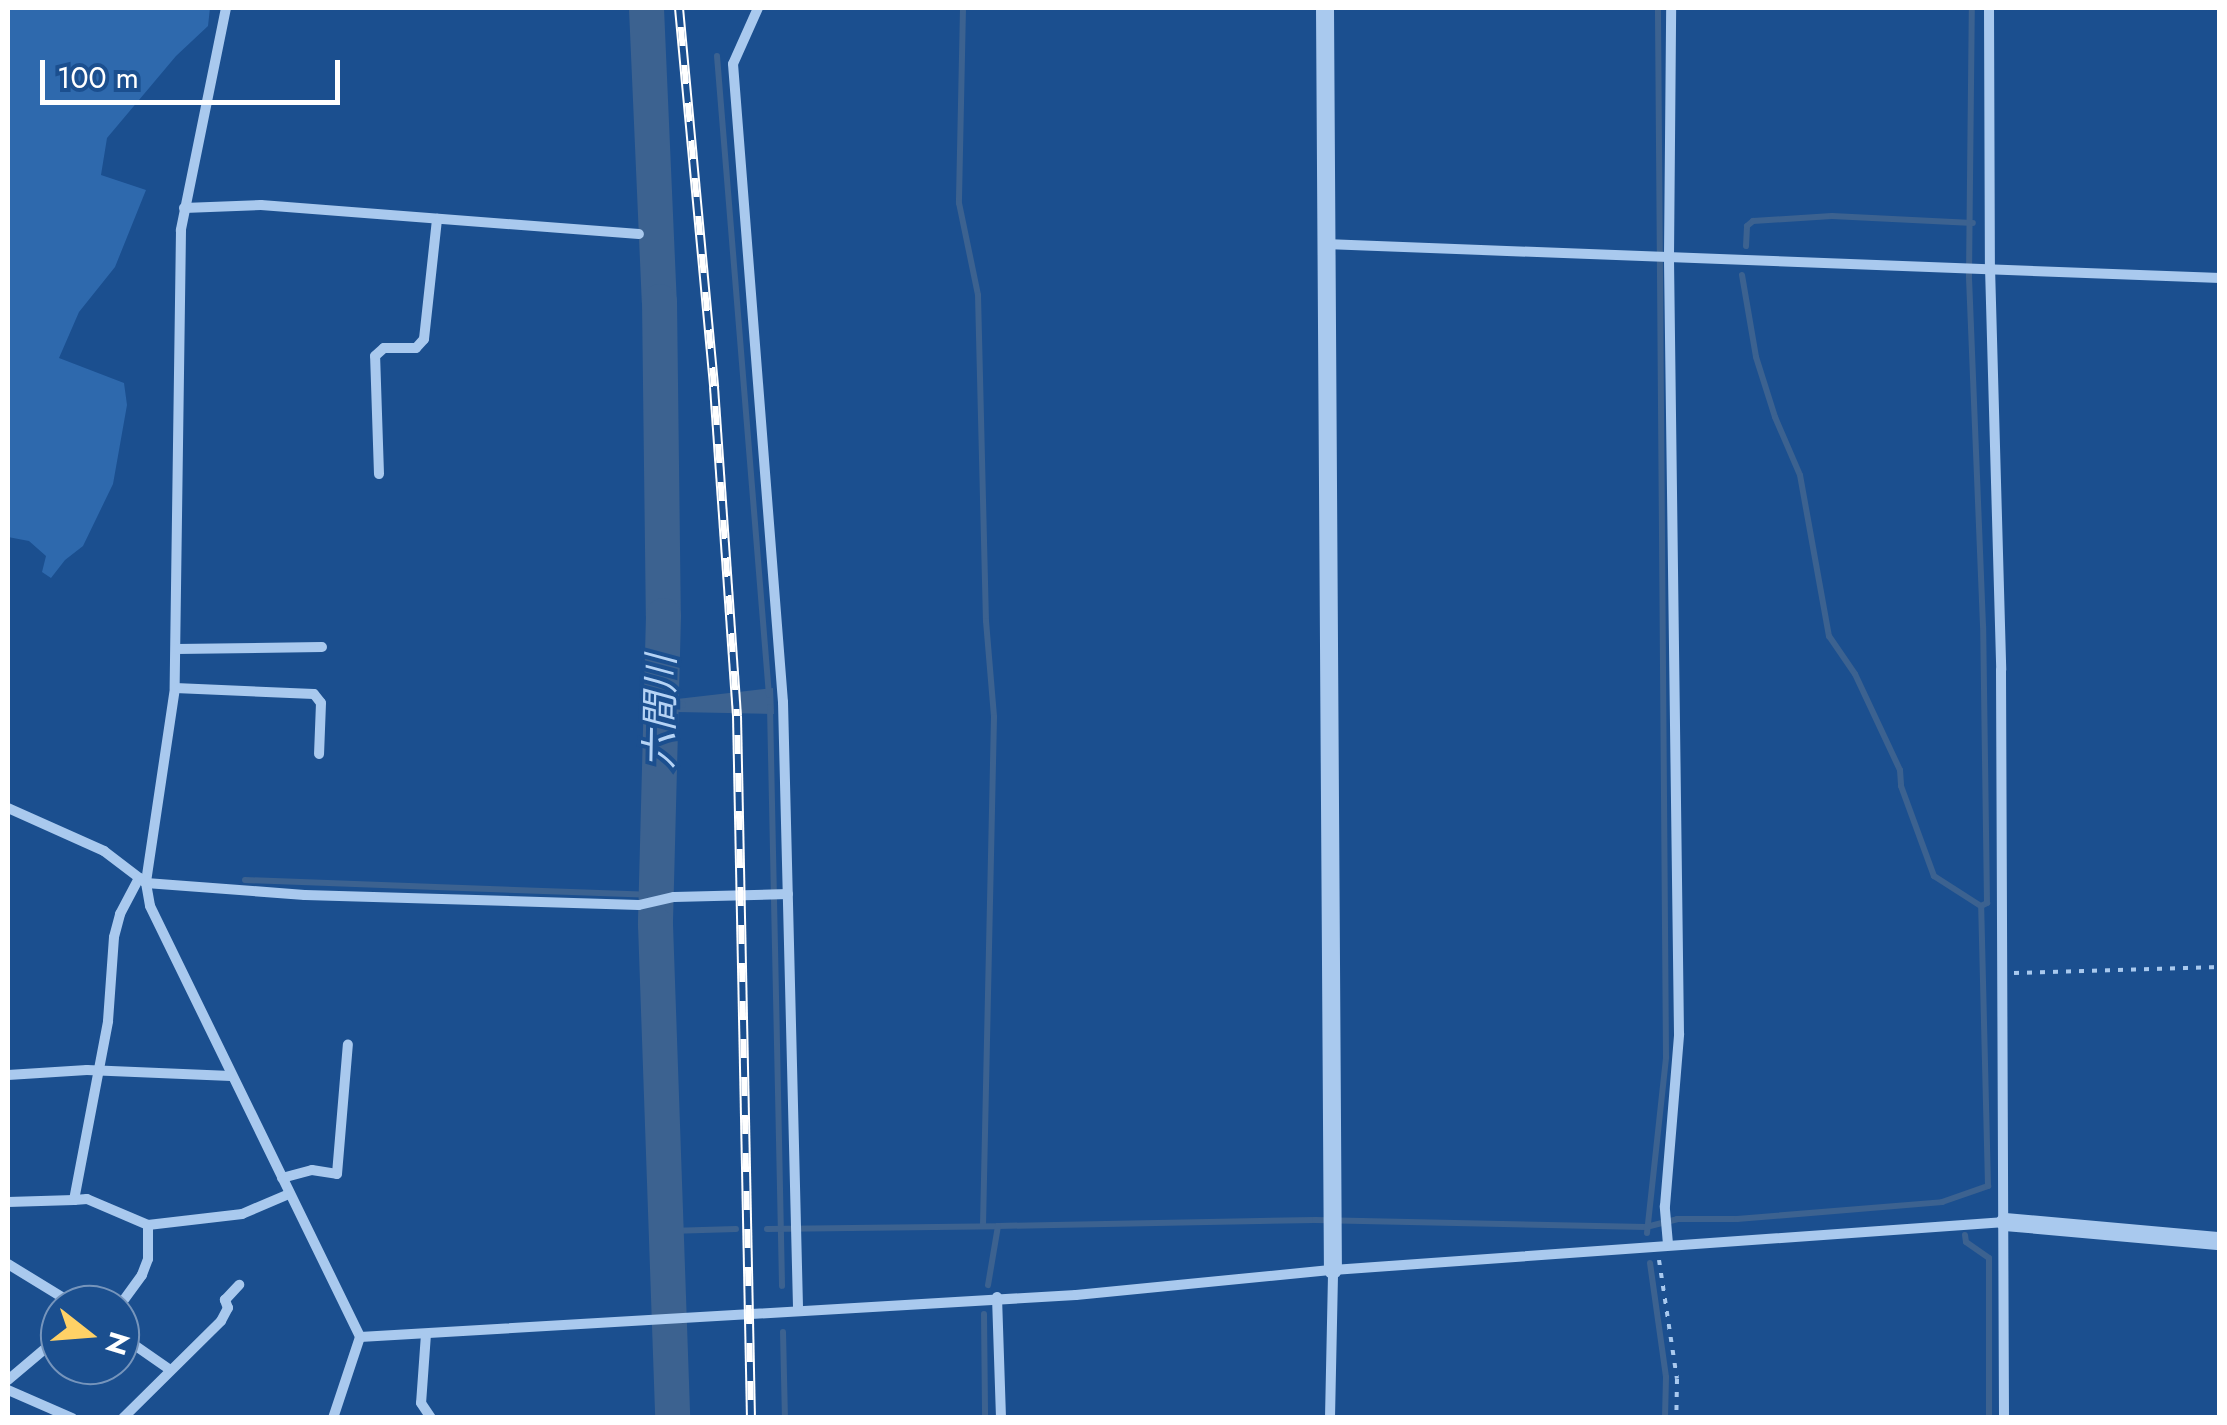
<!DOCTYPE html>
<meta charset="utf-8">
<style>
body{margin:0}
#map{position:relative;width:2227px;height:1425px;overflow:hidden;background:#1b4f8f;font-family:Jost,"Noto Sans JP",sans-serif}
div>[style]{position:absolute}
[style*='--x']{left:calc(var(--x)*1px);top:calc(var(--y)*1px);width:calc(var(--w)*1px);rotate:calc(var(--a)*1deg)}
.green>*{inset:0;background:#2e69ad}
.water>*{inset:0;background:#3c6290}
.stream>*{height:6px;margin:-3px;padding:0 3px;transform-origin:3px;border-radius:3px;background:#3c6290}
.river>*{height:35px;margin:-17.5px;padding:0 17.5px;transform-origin:17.5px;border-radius:17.5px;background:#3c6290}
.path>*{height:4px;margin-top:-2px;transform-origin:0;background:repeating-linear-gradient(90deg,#a9c9ee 0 5px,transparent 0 13px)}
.minor>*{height:10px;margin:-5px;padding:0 5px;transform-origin:5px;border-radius:5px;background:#a9c9ee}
.tertiary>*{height:18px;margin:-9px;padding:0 9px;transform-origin:9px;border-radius:9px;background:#a9c9ee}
.rail>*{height:10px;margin-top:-5px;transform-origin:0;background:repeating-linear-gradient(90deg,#1b4f8f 0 19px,#fff 0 38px);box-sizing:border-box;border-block:2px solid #fff}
span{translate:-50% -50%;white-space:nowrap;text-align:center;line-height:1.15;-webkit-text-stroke:8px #1b4f8f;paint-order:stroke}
.water-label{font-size:38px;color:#b5d3f5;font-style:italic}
.frame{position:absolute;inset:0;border:10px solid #fff;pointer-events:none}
.north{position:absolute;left:40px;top:1285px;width:100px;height:100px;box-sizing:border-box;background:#1b4f8f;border:2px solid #7695bc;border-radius:50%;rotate:107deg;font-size:28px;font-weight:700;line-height:40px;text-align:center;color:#fff}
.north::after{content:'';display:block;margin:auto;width:35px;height:45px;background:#ffd166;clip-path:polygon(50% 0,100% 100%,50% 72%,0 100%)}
.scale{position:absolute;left:40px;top:60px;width:300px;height:45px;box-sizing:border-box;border:5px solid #fff;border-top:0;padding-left:12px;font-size:30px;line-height:35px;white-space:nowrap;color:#fff;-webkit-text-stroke:8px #1b4f8f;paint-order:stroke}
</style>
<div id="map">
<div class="green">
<div style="clip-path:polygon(8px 8px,210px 8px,208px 26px,176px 56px,107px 138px,101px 175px,146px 190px,115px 267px,79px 312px,59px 358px,124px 383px,127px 405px,113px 484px,83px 546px,65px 560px,51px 578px,42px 572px,46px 556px,29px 541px,8px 537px)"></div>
</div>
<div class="water">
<div style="clip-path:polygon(773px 688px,774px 714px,677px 712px,677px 699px)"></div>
</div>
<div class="stream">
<div style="--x:963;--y:8;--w:195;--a:91.2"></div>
<div style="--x:959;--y:203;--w:94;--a:78.3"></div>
<div style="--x:978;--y:295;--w:326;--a:88.6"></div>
<div style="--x:986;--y:621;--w:96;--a:85.2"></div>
<div style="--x:994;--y:717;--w:509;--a:91.24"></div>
<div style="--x:717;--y:56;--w:641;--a:85.35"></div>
<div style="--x:1746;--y:246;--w:20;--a:-87"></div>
<div style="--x:1747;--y:226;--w:8;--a:-40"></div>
<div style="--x:1753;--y:221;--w:79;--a:-3.6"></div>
<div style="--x:1832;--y:216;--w:141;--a:2.8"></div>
<div style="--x:1742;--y:275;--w:83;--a:80.3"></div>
<div style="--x:1756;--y:357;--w:63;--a:72.4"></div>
<div style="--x:1775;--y:417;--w:63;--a:66.7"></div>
<div style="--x:1800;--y:475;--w:164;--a:79.8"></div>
<div style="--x:1829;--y:636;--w:46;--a:55.6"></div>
<div style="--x:1855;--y:674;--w:106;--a:64.9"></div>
<div style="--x:1900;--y:770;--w:16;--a:86"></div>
<div style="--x:1901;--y:786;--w:96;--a:69.9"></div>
<div style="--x:1934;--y:876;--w:56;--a:32.6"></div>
<div style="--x:661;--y:706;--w:22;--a:-3"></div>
<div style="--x:770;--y:707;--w:579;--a:88.81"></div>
<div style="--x:245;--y:880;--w:411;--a:2.1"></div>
<div style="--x:998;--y:1226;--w:317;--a:-1.1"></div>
<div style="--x:1315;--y:1220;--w:331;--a:1.2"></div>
<div style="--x:1646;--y:1227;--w:32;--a:-14"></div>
<div style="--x:1677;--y:1219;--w:60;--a:0"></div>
<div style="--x:1737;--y:1219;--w:206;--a:-4.7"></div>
<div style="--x:1942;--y:1202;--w:49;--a:-19.2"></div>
<div style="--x:1988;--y:1186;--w:280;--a:-91.4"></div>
<div style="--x:1981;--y:906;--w:7;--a:-27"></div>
<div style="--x:1987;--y:903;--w:277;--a:-90.8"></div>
<div style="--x:1983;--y:626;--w:350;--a:-92.3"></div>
<div style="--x:1969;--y:276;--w:268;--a:-89.4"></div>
<div style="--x:767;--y:1229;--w:231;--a:-0.7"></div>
<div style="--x:998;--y:1226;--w:60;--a:99.6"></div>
<div style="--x:669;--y:1231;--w:67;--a:-1.7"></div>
<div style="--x:1647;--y:1233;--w:177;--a:-83.8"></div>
<div style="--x:1666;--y:1057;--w:1049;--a:-90.44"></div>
<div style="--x:1965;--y:1235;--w:7;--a:82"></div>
<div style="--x:1966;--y:1242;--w:28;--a:35"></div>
<div style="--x:1989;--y:1258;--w:160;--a:90"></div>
<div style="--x:1650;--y:1263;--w:115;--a:82"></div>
<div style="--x:1666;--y:1377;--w:41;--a:91.4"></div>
<div style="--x:984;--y:1314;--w:104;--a:89.4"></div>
<div style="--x:783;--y:1332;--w:86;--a:88.7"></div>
</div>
<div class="river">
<div style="--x:646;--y:8;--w:293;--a:87.5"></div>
<div style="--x:659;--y:301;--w:314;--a:89.3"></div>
<div style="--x:663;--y:615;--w:309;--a:91.5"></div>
<div style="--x:655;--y:924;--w:494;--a:88"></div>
</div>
<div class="path">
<div style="--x:2014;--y:973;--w:206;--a:-1.7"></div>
<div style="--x:1659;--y:1260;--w:120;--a:81.4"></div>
<div style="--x:1677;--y:1379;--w:39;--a:91"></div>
</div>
<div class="minor">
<div style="--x:226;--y:8;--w:227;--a:101.5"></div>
<div style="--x:181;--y:230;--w:458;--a:90.8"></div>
<div style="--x:175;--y:688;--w:197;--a:98.5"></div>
<div style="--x:146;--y:883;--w:23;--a:80"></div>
<div style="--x:150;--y:906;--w:479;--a:64"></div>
<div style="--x:360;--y:1337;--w:85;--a:108.4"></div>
<div style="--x:758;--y:8;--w:61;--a:114.1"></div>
<div style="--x:733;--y:64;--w:640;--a:85.52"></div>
<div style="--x:783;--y:702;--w:606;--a:88.58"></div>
<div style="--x:1989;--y:8;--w:259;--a:89.8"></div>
<div style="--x:1990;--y:267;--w:403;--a:88.4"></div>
<div style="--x:2001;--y:670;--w:748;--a:89.77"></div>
<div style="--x:184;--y:208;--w:77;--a:-2.2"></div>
<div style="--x:261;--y:205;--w:379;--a:4.4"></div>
<div style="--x:1325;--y:244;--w:896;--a:2.18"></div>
<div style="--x:379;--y:474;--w:118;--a:-91.9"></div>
<div style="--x:375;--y:356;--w:12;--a:-42"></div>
<div style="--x:384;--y:348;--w:32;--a:0"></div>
<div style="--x:416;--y:348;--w:12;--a:-48"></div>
<div style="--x:424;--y:339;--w:121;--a:-83.8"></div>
<div style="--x:176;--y:649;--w:146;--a:-0.8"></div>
<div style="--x:175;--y:688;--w:139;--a:2.5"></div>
<div style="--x:314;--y:694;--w:11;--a:52"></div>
<div style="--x:321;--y:703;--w:51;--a:92.2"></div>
<div style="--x:8;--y:808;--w:105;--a:24.1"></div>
<div style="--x:104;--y:851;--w:53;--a:37.3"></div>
<div style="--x:146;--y:883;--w:159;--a:4.3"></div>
<div style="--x:305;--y:895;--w:334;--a:1.7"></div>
<div style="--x:639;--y:905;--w:36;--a:-13"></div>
<div style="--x:674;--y:897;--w:114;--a:-1.5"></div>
<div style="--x:8;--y:1075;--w:79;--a:-3.6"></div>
<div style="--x:87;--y:1070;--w:144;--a:2.4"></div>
<div style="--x:282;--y:1178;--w:31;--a:-15"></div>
<div style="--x:312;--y:1170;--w:25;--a:9"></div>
<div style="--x:337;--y:1174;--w:130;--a:-85.2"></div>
<div style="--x:74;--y:1200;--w:13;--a:-4"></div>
<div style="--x:87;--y:1199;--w:66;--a:23.1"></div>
<div style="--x:148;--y:1225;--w:34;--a:90"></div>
<div style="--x:148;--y:1259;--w:17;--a:111"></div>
<div style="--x:142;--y:1275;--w:37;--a:126"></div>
<div style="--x:8;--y:1202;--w:66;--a:-1.7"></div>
<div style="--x:74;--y:1200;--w:182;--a:-79.2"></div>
<div style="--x:108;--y:1021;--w:84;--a:-85.9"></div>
<div style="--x:114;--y:937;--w:24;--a:-75"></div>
<div style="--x:120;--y:914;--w:41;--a:-62.2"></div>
<div style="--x:148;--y:1225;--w:95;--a:-6.7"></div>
<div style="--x:242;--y:1214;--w:51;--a:-23.1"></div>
<div style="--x:1668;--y:1244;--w:38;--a:-95"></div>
<div style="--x:1665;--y:1206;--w:173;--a:-85.3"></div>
<div style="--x:1679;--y:1034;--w:778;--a:-90.74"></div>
<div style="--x:1669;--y:256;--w:248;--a:-89.5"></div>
<div style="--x:8;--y:1264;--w:79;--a:31.5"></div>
<div style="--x:997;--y:1297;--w:121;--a:88.1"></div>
<div style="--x:426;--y:1334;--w:69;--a:94.1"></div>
<div style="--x:421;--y:1403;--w:18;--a:56"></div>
<div style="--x:120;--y:1335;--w:60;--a:34.8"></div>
<div style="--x:360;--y:1337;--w:717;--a:-3.36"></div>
<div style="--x:1076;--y:1295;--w:258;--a:-5.6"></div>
<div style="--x:1333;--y:1270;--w:674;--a:-4.09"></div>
<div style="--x:8;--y:1380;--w:68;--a:-40.2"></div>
<div style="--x:8;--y:1390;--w:70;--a:23.6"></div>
<div style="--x:123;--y:1418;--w:138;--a:-44.7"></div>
<div style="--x:221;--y:1321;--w:15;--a:-62"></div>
<div style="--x:228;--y:1308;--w:9;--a:-111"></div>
<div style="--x:225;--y:1300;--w:21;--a:-47"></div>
<div style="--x:1330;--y:1418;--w:148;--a:-88.8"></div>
</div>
<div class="tertiary">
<div style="--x:1325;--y:8;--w:1262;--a:89.64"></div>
<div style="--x:2005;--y:1222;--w:216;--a:5.1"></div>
</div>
<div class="rail">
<div style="--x:679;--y:8;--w:381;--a:84.7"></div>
<div style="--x:714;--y:387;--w:330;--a:86"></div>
<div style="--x:737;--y:716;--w:702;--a:88.86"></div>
</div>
<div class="water-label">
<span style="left:660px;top:712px;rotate:-89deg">六間川</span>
</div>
<div class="frame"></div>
<div class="north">N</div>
<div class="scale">100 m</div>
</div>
